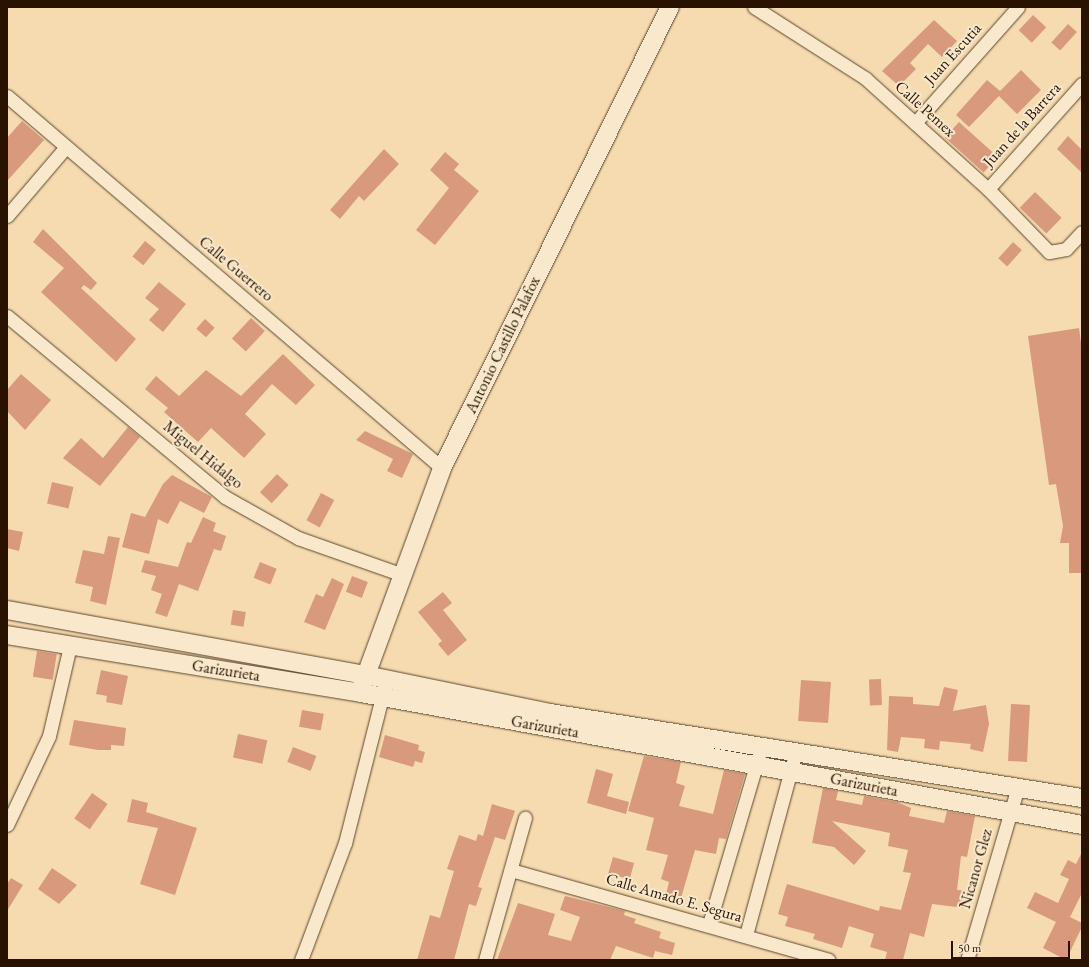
<!DOCTYPE html>
<style>
body{margin:0}
#map{position:relative;width:1089px;height:967px;overflow:hidden;background:#f6dbb0;font-family:"EB Garamond",serif}
div>[style]{position:absolute}
[style*='--x']{left:calc(var(--x)*1px);top:calc(var(--y)*1px);width:calc(var(--w)*1px);rotate:calc(var(--a)*1deg)}
.building>*{inset:0;background:#d9997d;transform-origin:0 0}
.roads{filter:drop-shadow(0 0 1px #5c452c) drop-shadow(0 0 1px #5c452c)}
.street>*{height:13px;margin:-6.5px;padding:0 6.5px;transform-origin:6.5px;border-radius:6.5px;background:#f9e8cc}
.secondary>*{height:18px;margin:-9px;padding:0 9px;transform-origin:9px;border-radius:9px;background:#f9e8cc}
span{translate:-50% -50%;white-space:nowrap;text-align:center;line-height:1.15;-webkit-text-stroke:4px #f9e8cc;paint-order:stroke}
.street-label{font-size:16px;color:#291300}
.frame{position:absolute;inset:0;border:8px solid #291300;pointer-events:none}
.scale{position:absolute;left:951px;top:941px;width:119px;height:18px;box-sizing:border-box;border:2px solid #291300;border-top:0;padding-left:5px;font-size:12px;line-height:14px;white-space:nowrap;color:#291300;-webkit-text-stroke:3px #f9e8cc;paint-order:stroke}
</style>
<div id="map">
<div class="building">
<div style="left:1033px;top:15px;width:18px;height:21px;rotate:43deg"></div>
<div style="clip-path:polygon(934px 20px,957px 41px,942px 57px,928px 44px,910px 63px,916px 69px,899px 86px,882px 71px)"></div>
<div style="left:1068px;top:24px;width:12px;height:25px;rotate:42deg"></div>
<div style="clip-path:polygon(1021px 70px,1041px 90px,1017px 114px,999px 96px,969px 127px,956px 115px,987px 80px,1000px 91px)"></div>
<div style="clip-path:polygon(22px 121px,44px 140px,7px 181px,7px 138px)"></div>
<div style="left:959px;top:122px;width:52px;height:21px;rotate:42deg"></div>
<div style="clip-path:polygon(1068px 136px,1082px 150px,1082px 173px,1057px 149px)"></div>
<div style="clip-path:polygon(384px 149px,399px 164px,364px 201px,359px 196px,340px 219px,330px 210px)"></div>
<div style="clip-path:polygon(445px 152px,459px 164px,454px 170px,479px 191px,435px 245px,416px 230px,449px 188px,430px 170px)"></div>
<div style="left:1035px;top:192px;width:37px;height:22px;rotate:44deg"></div>
<div style="clip-path:polygon(43px 229px,97px 283px,91px 290px,84px 285px,81px 288px,136px 339px,116px 362px,41px 292px,64px 268px,33px 242px)"></div>
<div style="left:145px;top:241px;width:14px;height:20px;rotate:39deg"></div>
<div style="left:1013px;top:242px;width:12px;height:22px;rotate:42deg"></div>
<div style="clip-path:polygon(159px 282px,186px 304px,163px 332px,149px 320px,159px 309px,145px 298px)"></div>
<div style="left:251px;top:318px;width:19px;height:28px;rotate:43deg"></div>
<div style="left:205px;top:319px;width:13px;height:13px;rotate:42deg"></div>
<div style="clip-path:polygon(1079px 328px,1082px 350px,1082px 573px,1069px 573px,1069px 543px,1060px 543px,1063px 526px,1056px 484px,1049px 485px,1028px 336px)"></div>
<div style="clip-path:polygon(283px 354px,315px 385px,296px 405px,272px 384px,245px 414px,266px 434px,244px 458px,211px 428px,198px 442px,164px 412px,168px 408px,145px 389px,156px 376px,179px 396px,206px 370px,241px 396px)"></div>
<div style="clip-path:polygon(21px 374px,51px 400px,25px 430px,7px 411px,7px 390px)"></div>
<div style="clip-path:polygon(128px 427px,140px 437px,100px 486px,63px 458px,81px 438px,103px 458px)"></div>
<div style="clip-path:polygon(365px 431px,413px 454px,402px 478px,387px 471px,393px 459px,356px 440px)"></div>
<div style="left:277px;top:474px;width:16px;height:25px;rotate:43deg"></div>
<div style="clip-path:polygon(172px 475px,212px 497px,204px 513px,180px 501px,168px 524px,158px 519px,149px 554px,122px 547px,131px 513px,145px 517px,163px 484px)"></div>
<div style="left:52px;top:482px;width:22px;height:22px;rotate:13deg"></div>
<div style="left:321px;top:493px;width:15px;height:31px;rotate:28deg"></div>
<div style="clip-path:polygon(203px 517px,216px 523px,213px 531px,226px 536px,221px 551px,214px 549px,198px 591px,179px 584px,167px 617px,155px 613px,162px 594px,151px 590px,156px 576px,141px 572px,145px 560px,178px 567px,187px 542px,191px 543px)"></div>
<div style="clip-path:polygon(7px 529px,23px 532px,19px 551px,7px 548px)"></div>
<div style="clip-path:polygon(108px 536px,120px 538px,106px 605px,90px 601px,93px 587px,75px 583px,83px 550px,104px 554px)"></div>
<div style="left:260px;top:562px;width:18px;height:17px;rotate:22deg"></div>
<div style="left:352px;top:576px;width:17px;height:17px;rotate:21deg"></div>
<div style="clip-path:polygon(332px 578px,344px 584px,325px 630px,304px 622px,316px 594px,323px 597px)"></div>
<div style="clip-path:polygon(443px 592px,452px 603px,443px 610px,467px 640px,448px 656px,438px 644px,442px 641px,418px 612px)"></div>
<div style="left:233px;top:610px;width:13px;height:15px;rotate:9deg"></div>
<div style="left:37px;top:651px;width:20px;height:26px;rotate:9deg"></div>
<div style="clip-path:polygon(101px 670px,128px 676px,122px 705px,106px 702px,107px 696px,96px 694px)"></div>
<div style="left:881px;top:679px;width:26px;height:12px;rotate:88deg"></div>
<div style="left:801px;top:680px;width:30px;height:41px;rotate:4deg"></div>
<div style="clip-path:polygon(944px 687px,958px 690px,953px 711px,986px 705px,989px 724px,983px 752px,970px 749px,971px 744px,940px 741px,939px 750px,924px 748px,925px 739px,901px 737px,898px 752px,887px 750px,889px 696px,913px 697px,913px 704px,939px 706px)"></div>
<div style="left:1011px;top:704px;width:19px;height:57px;rotate:3deg"></div>
<div style="left:302px;top:710px;width:22px;height:17px;rotate:10deg"></div>
<div style="clip-path:polygon(74px 720px,126px 728px,124px 746px,111px 745px,111px 750px,98px 750px,69px 745px)"></div>
<div style="left:238px;top:734px;width:30px;height:24px;rotate:12deg"></div>
<div style="clip-path:polygon(385px 735px,419px 745px,418px 750px,425px 752px,422px 763px,415px 761px,413px 767px,379px 757px)"></div>
<div style="left:293px;top:747px;width:25px;height:16px;rotate:21deg"></div>
<div style="clip-path:polygon(644px 756px,681px 762px,676px 783px,685px 786px,679px 806px,713px 814px,724px 770px,745px 774px,726px 839px,719px 838px,716px 854px,695px 850px,681px 898px,666px 894px,669px 882px,661px 879px,668px 855px,646px 850px,654px 818px,628px 811px)"></div>
<div style="clip-path:polygon(596px 769px,613px 774px,607px 796px,629px 802px,626px 814px,587px 803px)"></div>
<div style="clip-path:polygon(823px 788px,838px 791px,836px 800px,862px 805px,864px 796px,897px 802px,911px 808px,909px 816px,944px 823px,947px 811px,975px 816px,967px 857px,961px 856px,957px 890px,967px 891px,965px 908px,932px 904px,924px 937px,910px 933px,903px 960px,885px 960px,887px 952px,870px 947px,874px 934px,849px 926px,842px 948px,813px 939px,815px 934px,785px 926px,788px 917px,778px 914px,787px 884px,879px 911px,880px 906px,901px 910px,911px 873px,903px 872px,908px 850px,888px 846px,890px 833px,832px 821px,866px 851px,854px 865px,834px 847px,812px 843px)"></div>
<div style="left:92px;top:793px;width:19px;height:31px;rotate:35deg"></div>
<div style="clip-path:polygon(132px 799px,148px 803px,146px 812px,197px 828px,175px 895px,140px 884px,158px 828px,127px 822px)"></div>
<div style="clip-path:polygon(492px 804px,515px 811px,505px 840px,495px 837px,478px 887px,482px 888px,476px 906px,469px 904px,454px 960px,417px 960px,430px 915px,440px 918px,454px 871px,447px 869px,459px 835px,476px 841px,478px 834px,483px 836px)"></div>
<div style="clip-path:polygon(1082px 852px,1082px 893px,1070px 917px,1082px 923px,1082px 927px,1066px 960px,1043px 948px,1056px 922px,1027px 908px,1035px 892px,1058px 903px,1069px 879px,1060px 875px,1068px 860px,1076px 864px)"></div>
<div style="left:613px;top:857px;width:22px;height:17px;rotate:16deg"></div>
<div style="clip-path:polygon(52px 868px,77px 885px,59px 904px,38px 889px)"></div>
<div style="clip-path:polygon(11px 878px,23px 885px,7px 911px,7px 884px)"></div>
<div style="clip-path:polygon(565px 896px,625px 911px,624px 915px,636px 919px,634px 923px,661px 932px,659px 938px,675px 943px,672px 955px,655px 951px,653px 958px,616px 946px,610px 960px,497px 960px,518px 903px,555px 914px,548px 935px,571px 941px,580px 917px,560px 910px)"></div>
</div>
<div class="roads">
<div class="street">
<div style="--x:754;--y:7;--w:132;--a:32.6"></div>
<div style="--x:865;--y:78;--w:166;--a:42.1"></div>
<div style="--x:988;--y:189;--w:88;--a:45.9"></div>
<div style="--x:1049;--y:252;--w:17;--a:-10"></div>
<div style="--x:1066;--y:249;--w:23;--a:-47"></div>
<div style="--x:7;--y:96;--w:572;--a:40.54"></div>
<div style="--x:915;--y:123;--w:155;--a:-48.4"></div>
<div style="--x:988;--y:189;--w:141;--a:-48.2"></div>
<div style="--x:7;--y:216;--w:89;--a:-49.5"></div>
<div style="--x:7;--y:316;--w:283;--a:39.7"></div>
<div style="--x:225;--y:497;--w:84;--a:29.3"></div>
<div style="--x:298;--y:538;--w:111;--a:19.4"></div>
<div style="--x:7;--y:825;--w:98;--a:-64.7"></div>
<div style="--x:49;--y:736;--w:92;--a:-76.9"></div>
<div style="--x:511;--y:870;--w:330;--a:15.8"></div>
<div style="--x:709;--y:924;--w:187;--a:-73.5"></div>
<div style="--x:746;--y:935;--w:191;--a:-74.8"></div>
<div style="--x:301;--y:960;--w:125;--a:-69.4"></div>
<div style="--x:345;--y:843;--w:159;--a:-75.8"></div>
<div style="--x:485;--y:960;--w:148;--a:-74.3"></div>
<div style="--x:967;--y:960;--w:180;--a:-73.6"></div>
</div>
<div class="secondary">
<div style="--x:7;--y:610;--w:364;--a:10.3"></div>
<div style="--x:365;--y:675;--w:189;--a:11.6"></div>
<div style="--x:550;--y:713;--w:539;--a:9.08"></div>
<div style="--x:7;--y:635;--w:359;--a:9.3"></div>
<div style="--x:361;--y:693;--w:733;--a:10.37"></div>
<div style="--x:362;--y:686;--w:232;--a:-69.8"></div>
<div style="--x:442;--y:468;--w:514;--a:-63.68"></div>
</div>
</div>
<div class="street-label">
<span style="left:953px;top:54px;rotate:-48deg">Juan Escutia</span>
<span style="left:925px;top:109px;rotate:42deg">Calle Pemex</span>
<span style="left:1022px;top:125px;rotate:-48deg">Juan de la Barrera</span>
<span style="left:236px;top:269px;rotate:40deg">Calle Guerrero</span>
<span style="left:503px;top:345px;rotate:-64deg">Antonio Castillo Palafox</span>
<span style="left:203px;top:455px;rotate:39deg">Miguel Hidalgo</span>
<span style="left:226px;top:671px;rotate:9deg">Garizurieta</span>
<span style="left:545px;top:727px;rotate:10deg">Garizurieta</span>
<span style="left:864px;top:785px;rotate:11deg">Garizurieta</span>
<span style="left:976px;top:869px;rotate:-74deg">Nicanor Glez</span>
<span style="left:674px;top:898px;rotate:16deg">Calle Amado E. Segura</span>
</div>
<div class="frame"></div>
<div class="scale">50 m</div>
</div>
